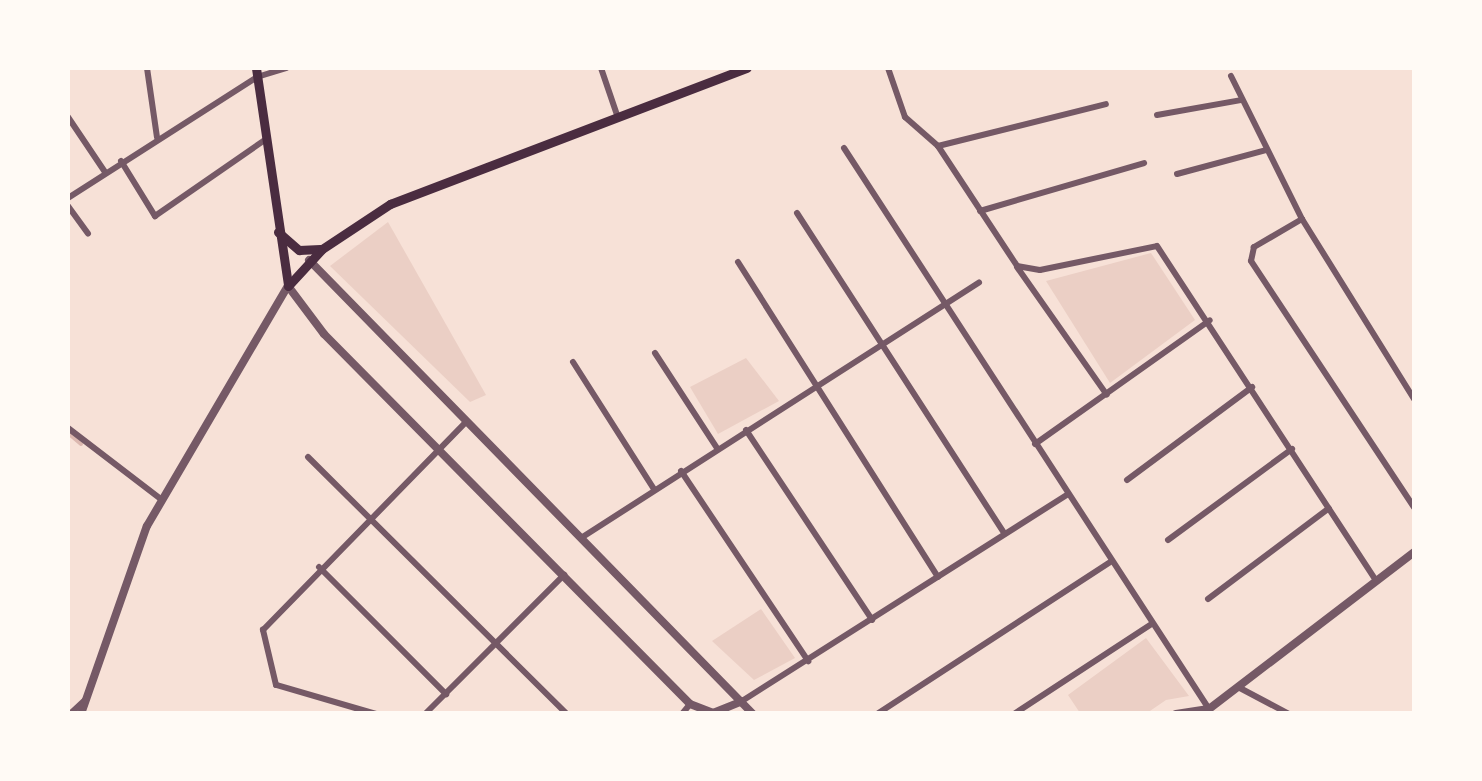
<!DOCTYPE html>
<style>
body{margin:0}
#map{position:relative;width:1482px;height:781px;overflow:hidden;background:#f7e1d7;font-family:"Noto Sans",sans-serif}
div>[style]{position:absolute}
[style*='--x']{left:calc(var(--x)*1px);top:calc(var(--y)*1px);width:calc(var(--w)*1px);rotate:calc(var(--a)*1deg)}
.green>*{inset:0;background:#ebcfc5}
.stream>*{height:4px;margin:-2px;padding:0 2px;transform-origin:2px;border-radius:2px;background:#dcb8b0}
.minor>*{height:6px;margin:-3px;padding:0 3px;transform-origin:3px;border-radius:3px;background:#755966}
.tertiary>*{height:8px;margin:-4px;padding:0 4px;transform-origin:4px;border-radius:4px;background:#755966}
.secondary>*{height:9px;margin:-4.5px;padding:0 4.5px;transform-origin:4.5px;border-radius:4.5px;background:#4a2c40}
span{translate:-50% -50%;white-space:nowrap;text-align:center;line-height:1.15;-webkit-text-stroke:8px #fffaf5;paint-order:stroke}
.frame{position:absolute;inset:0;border:70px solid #fffaf5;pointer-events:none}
</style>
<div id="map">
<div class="green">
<div style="clip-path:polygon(388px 222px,486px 395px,470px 402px,330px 266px)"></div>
<div style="clip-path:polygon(1151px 253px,1195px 320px,1110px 383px,1046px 281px)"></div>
<div style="clip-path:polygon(746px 358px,779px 401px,718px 434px,690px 387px)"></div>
<div style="clip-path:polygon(761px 609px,795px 658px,754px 680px,712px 641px)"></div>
<div style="clip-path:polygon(1146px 638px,1189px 696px,1166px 700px,1147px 713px,1080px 713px,1068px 695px)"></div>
</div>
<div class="stream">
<div style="--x:68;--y:433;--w:17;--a:40"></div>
</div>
<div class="minor">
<div style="--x:147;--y:68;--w:70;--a:81.8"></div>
<div style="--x:601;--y:68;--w:50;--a:71.2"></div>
<div style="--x:888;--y:68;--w:52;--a:70.9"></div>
<div style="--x:905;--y:117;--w:44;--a:41.3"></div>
<div style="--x:938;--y:146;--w:144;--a:56.6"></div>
<div style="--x:1017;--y:266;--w:23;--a:10"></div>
<div style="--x:1040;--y:270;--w:119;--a:-11.6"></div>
<div style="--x:1157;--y:246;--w:400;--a:56.8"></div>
<div style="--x:1231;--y:76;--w:160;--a:63.6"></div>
<div style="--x:1302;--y:219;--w:212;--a:58.1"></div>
<div style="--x:1157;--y:115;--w:85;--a:-10.1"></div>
<div style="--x:68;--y:117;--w:66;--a:56.1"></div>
<div style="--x:938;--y:146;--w:173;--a:-14"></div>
<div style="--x:844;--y:148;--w:669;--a:56.95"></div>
<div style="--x:121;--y:161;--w:65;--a:58.3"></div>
<div style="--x:155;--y:216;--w:135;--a:-34.7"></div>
<div style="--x:1177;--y:174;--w:92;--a:-15.1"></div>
<div style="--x:68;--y:198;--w:224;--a:-32.6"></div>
<div style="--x:257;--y:77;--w:31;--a:-17"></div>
<div style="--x:68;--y:206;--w:34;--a:54"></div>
<div style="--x:980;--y:211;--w:171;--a:-16.3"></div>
<div style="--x:797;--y:213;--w:382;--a:57.1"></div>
<div style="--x:1302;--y:219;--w:56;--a:149.7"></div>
<div style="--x:1254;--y:247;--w:14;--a:102"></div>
<div style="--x:1251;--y:261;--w:295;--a:56.5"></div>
<div style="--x:738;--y:262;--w:373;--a:57.6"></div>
<div style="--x:1017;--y:267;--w:156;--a:54.9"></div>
<div style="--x:655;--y:353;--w:113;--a:56.9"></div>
<div style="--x:573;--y:362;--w:151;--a:57.5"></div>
<div style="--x:68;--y:428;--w:117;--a:37.4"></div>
<div style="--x:746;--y:430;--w:228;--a:56.4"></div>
<div style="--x:1035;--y:444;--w:214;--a:-35.3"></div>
<div style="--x:308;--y:457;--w:365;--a:44.8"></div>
<div style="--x:681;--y:471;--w:229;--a:56.2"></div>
<div style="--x:1127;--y:480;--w:156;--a:-36.6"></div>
<div style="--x:581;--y:538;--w:473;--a:-32.7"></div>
<div style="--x:1168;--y:540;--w:154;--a:-36.3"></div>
<div style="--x:319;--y:567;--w:180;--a:45"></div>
<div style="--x:1208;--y:599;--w:151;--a:-36.9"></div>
<div style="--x:1238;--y:687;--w:58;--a:27.9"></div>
<div style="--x:742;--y:701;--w:385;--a:-32.4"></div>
<div style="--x:70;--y:714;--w:22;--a:-43"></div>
<div style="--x:376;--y:714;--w:104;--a:-163.8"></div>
<div style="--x:276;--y:685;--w:57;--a:-103.3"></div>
<div style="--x:263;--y:630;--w:289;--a:-45.7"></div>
<div style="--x:425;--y:714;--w:197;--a:-45"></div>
<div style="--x:682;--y:714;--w:13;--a:-51"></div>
<div style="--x:877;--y:714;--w:278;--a:-33.1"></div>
<div style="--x:1014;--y:714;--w:163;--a:-33.2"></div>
</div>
<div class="tertiary">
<div style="--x:309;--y:260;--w:635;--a:45.64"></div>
<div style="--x:81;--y:714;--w:199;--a:-70.7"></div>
<div style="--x:147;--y:526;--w:278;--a:-59.6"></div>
<div style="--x:288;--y:286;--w:60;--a:53.1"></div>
<div style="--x:324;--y:334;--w:520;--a:45.31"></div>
<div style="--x:690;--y:704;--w:25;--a:21"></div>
<div style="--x:713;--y:713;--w:31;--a:-22"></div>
<div style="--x:1176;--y:714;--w:33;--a:-9"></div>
<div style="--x:1209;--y:709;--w:258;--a:-37.4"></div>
</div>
<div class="secondary">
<div style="--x:256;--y:68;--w:220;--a:81.6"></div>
<div style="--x:278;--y:232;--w:28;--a:41"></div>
<div style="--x:299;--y:250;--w:21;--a:-3"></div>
<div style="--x:288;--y:286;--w:50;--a:-47.4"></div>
<div style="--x:322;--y:249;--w:82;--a:-33.5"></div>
<div style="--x:390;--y:204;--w:382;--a:-20.9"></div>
</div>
<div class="frame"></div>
</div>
